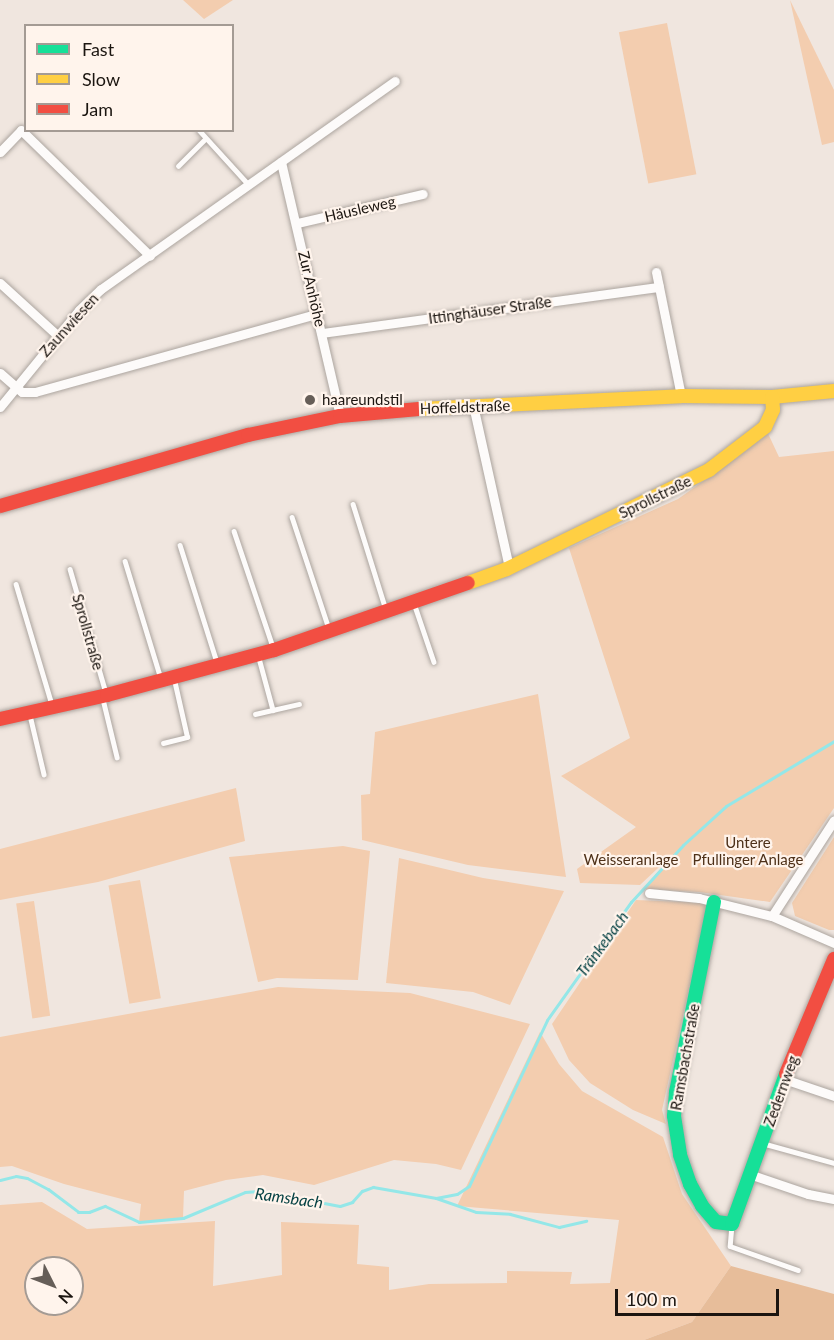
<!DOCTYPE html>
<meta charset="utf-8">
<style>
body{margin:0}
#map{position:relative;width:834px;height:1340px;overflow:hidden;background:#f0e6df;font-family:Lato,sans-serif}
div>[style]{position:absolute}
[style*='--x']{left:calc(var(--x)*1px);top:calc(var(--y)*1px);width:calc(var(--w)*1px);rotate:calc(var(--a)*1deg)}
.green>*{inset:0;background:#f3cdaf;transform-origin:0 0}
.forest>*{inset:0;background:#e7bd9a}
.stream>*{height:3px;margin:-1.5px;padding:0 1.5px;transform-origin:1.5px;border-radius:1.5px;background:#94e7e8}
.roads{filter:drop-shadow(0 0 2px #aca59f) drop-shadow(0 0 2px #aca59f)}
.lane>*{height:4.5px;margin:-2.25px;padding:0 2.25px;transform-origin:2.25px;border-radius:2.25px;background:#fdfbfa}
.street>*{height:9px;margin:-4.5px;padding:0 4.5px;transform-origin:4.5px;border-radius:4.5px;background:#fdfbfa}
.fast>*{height:14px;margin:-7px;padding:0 7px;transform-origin:7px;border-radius:7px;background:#16e098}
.slow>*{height:14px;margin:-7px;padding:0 7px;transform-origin:7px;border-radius:7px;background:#ffcf43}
.jam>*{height:14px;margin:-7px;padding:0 7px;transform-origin:7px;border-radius:7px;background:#f24e42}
.dots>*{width:16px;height:16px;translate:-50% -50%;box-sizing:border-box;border:3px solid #fff4ec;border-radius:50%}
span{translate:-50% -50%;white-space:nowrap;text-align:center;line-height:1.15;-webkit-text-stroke:4.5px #fff4ec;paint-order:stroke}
.street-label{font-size:15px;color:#1b1510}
.poi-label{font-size:15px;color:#1b1510}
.left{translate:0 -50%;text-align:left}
.park-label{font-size:15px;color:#4e3119}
.water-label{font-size:16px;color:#054143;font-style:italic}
.legend{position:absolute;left:24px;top:24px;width:210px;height:108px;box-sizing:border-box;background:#fff4ec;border:2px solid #a49b94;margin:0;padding:8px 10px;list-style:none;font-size:18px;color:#1b1510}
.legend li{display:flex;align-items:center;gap:12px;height:30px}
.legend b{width:30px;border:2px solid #a49b94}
.north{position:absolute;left:24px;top:1256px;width:60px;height:60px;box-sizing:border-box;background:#fff4ec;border:2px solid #a49b94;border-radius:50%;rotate:132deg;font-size:16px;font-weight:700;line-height:24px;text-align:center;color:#1b1510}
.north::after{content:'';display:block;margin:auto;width:21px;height:27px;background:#665e58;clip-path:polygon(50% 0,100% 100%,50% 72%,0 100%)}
.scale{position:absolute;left:615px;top:1289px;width:164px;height:27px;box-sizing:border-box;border:3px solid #1b1510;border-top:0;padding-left:8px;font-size:18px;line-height:21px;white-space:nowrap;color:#1b1510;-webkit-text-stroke:4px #fff4ec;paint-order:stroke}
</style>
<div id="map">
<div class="green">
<div style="clip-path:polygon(183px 0,233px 0,204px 19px)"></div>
<div style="clip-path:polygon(790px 0,834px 90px,834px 142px,822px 145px)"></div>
<div style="left:667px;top:23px;width:154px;height:49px;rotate:79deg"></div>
<div style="clip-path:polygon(765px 427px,779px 457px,834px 451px,834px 808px,770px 902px,699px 892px,643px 889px,674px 853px,640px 885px,580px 883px,577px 869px,636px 827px,561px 776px,630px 738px,569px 548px,678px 499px,719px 470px)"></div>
<div style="clip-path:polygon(538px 694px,566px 877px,468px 865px,362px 840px,361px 795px,370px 794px,375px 732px)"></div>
<div style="clip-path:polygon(236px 788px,245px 841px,98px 882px,0 900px,0 849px)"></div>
<div style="clip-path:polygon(834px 837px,834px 930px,829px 930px,795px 916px,792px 903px)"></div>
<div style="clip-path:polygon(343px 846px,370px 851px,358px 980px,277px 978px,258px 982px,229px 857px)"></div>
<div style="clip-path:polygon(399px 858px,483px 878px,564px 891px,510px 1005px,473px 992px,386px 983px)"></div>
<div style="left:140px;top:880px;width:120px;height:32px;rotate:80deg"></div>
<div style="clip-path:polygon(636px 900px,708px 903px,662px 1110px,666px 1124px,633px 1110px,590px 1083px,569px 1060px,552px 1024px)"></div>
<div style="left:34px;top:901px;width:116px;height:18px;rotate:82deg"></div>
<div style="clip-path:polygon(278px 987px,410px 993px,530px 1024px,461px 1170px,436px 1164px,394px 1160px,314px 1185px,263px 1175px,226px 1180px,184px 1191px,183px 1218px,139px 1222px,141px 1204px,64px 1184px,12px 1166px,0 1167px,0 1037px)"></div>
<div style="clip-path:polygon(evenodd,540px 1032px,559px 1064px,582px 1091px,663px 1137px,682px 1194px,731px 1266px,692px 1322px,644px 1340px,0 1340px,0 1205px,42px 1202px,87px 1229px,215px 1221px,213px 1286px,282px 1275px,281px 1222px,359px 1225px,357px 1264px,389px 1267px,389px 1290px,429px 1284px,507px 1283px,507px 1271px,572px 1272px,570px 1284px,610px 1283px,619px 1220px,457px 1206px,540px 1032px,36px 1268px,72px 1268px,72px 1304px,36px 1304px,36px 1268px)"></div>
</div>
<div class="forest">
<div style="clip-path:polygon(731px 1266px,834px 1294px,834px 1340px,644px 1340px,692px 1322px)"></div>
</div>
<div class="stream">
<div style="--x:0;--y:1180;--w:16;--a:-14"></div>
<div style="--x:16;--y:1176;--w:11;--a:10"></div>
<div style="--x:27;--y:1178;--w:24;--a:28"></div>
<div style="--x:48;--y:1189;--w:38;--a:37"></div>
<div style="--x:78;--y:1212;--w:11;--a:0"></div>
<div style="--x:89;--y:1212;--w:17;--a:-21"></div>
<div style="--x:105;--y:1206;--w:38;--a:25"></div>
<div style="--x:139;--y:1222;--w:44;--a:-5.2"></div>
<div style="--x:183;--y:1218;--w:67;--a:-22.8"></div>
<div style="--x:245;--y:1192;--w:16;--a:-4"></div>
<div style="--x:261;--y:1191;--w:80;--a:10.8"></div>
<div style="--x:340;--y:1206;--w:13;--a:-18"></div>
<div style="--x:352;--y:1202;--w:15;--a:-48"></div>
<div style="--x:362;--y:1191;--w:12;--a:-20"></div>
<div style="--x:373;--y:1187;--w:64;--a:9.9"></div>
<div style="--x:436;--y:1198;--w:42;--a:19.3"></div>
<div style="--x:476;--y:1212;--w:34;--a:3"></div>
<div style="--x:510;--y:1214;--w:51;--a:14.9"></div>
<div style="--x:559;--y:1227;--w:28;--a:-13"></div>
<div style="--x:436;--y:1198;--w:21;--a:-11"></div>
<div style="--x:457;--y:1194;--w:14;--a:-34"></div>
<div style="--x:469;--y:1186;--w:183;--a:-64.8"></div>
<div style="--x:547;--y:1020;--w:145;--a:-54.6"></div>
<div style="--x:631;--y:902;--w:77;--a:-47.6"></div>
<div style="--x:683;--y:845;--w:58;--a:-42.2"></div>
<div style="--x:726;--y:806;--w:126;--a:-31"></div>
</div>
<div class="roads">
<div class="lane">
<div style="--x:199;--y:130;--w:74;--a:47.7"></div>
<div style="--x:178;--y:166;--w:38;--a:-45"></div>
<div style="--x:353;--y:504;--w:111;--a:72.7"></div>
<div style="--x:292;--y:517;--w:118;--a:71.7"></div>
<div style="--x:234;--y:531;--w:122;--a:71.4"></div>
<div style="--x:180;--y:545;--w:123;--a:72.5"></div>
<div style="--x:125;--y:561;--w:123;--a:73"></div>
<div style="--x:70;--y:569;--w:129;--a:73.8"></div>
<div style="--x:16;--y:584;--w:126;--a:73.4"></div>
<div style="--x:414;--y:603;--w:62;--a:71.3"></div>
<div style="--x:259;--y:658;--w:54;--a:74.9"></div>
<div style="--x:103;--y:699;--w:60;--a:76.4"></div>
<div style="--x:255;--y:714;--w:45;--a:-12.8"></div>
<div style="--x:30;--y:715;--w:61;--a:76.7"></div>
<div style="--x:163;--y:743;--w:25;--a:-14"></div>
<div style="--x:187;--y:737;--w:58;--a:-102.8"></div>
<div style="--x:762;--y:1143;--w:75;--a:15.5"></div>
<div style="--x:732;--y:1225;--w:21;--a:95"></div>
<div style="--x:730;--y:1246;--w:72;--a:19.4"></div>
</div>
<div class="street">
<div style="--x:0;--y:152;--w:30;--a:-46"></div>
<div style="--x:21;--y:130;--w:180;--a:44.3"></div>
<div style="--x:281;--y:162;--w:261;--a:76.9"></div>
<div style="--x:297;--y:223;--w:129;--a:-13"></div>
<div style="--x:656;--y:272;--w:126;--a:78.6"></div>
<div style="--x:0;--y:283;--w:79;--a:42.4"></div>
<div style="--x:322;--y:333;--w:340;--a:-7.8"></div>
<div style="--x:0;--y:373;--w:29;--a:41"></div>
<div style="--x:22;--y:392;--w:13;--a:0"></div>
<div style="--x:35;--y:392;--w:293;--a:-15.5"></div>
<div style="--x:473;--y:405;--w:167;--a:77.5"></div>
<div style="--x:0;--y:407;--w:125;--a:-50.8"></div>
<div style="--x:79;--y:310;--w:30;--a:-44"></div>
<div style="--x:101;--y:289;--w:360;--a:-35.3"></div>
<div style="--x:649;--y:893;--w:50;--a:5.7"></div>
<div style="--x:699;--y:898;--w:75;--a:13.9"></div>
<div style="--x:772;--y:916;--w:68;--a:23.5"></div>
<div style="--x:772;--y:916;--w:114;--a:-57.1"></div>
<div style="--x:784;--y:1079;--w:53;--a:18.8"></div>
<div style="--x:752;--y:1175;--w:59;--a:18.7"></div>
<div style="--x:808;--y:1194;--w:26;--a:11"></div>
</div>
<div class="fast">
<div style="--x:714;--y:902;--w:195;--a:101.3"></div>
<div style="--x:676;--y:1093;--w:23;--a:95"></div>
<div style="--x:674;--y:1116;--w:39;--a:81"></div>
<div style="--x:680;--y:1155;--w:31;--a:71"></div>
<div style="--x:690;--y:1184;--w:25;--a:61"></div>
<div style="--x:702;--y:1206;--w:21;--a:49"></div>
<div style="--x:716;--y:1222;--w:16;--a:7"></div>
<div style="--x:732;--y:1224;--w:159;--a:-70.2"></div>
</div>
<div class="slow">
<div style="--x:419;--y:409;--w:262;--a:-2.8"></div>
<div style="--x:681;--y:396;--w:91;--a:0.6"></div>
<div style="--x:772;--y:397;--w:62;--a:-5.5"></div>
<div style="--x:468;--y:583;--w:41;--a:-19.7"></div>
<div style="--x:507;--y:569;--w:225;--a:-26.1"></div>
<div style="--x:709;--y:470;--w:71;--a:-37.5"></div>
<div style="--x:765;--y:427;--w:19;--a:-65"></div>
<div style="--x:773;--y:410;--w:13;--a:-94"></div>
</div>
<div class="jam">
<div style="--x:0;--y:506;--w:258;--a:-16"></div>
<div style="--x:248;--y:435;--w:94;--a:-11.7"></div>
<div style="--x:340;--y:416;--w:79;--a:-5.1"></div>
<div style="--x:0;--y:719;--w:110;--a:-12.6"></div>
<div style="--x:107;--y:695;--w:173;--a:-15.1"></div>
<div style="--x:274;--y:650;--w:205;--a:-19.1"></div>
<div style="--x:786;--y:1074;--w:125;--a:-67.3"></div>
</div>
</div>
<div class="dots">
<div style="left:310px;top:400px;background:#665e58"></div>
</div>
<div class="street-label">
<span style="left:360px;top:209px;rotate:-13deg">Häusleweg</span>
<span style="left:312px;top:289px;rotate:77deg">Zur Anhöhe</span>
<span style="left:490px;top:310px;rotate:-8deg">Ittinghäuser Straße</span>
<span style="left:69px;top:325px;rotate:-48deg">Zaunwiesen</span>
<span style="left:465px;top:407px;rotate:-2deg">Hoffeldstraße</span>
<span style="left:655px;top:497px;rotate:-26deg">Sprollstraße</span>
<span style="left:88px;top:632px;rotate:74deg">Sprollstraße</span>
<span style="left:685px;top:1057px;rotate:-80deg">Ramsbachstraße</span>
<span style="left:781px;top:1091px;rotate:-70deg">Zedernweg</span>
</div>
<div class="poi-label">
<span class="left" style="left:322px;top:400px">haareundstil</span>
</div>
<div class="park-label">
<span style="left:748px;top:851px">Untere<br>Pfullinger Anlage</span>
<span style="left:631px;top:860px">Weisseranlage</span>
</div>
<div class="water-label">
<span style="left:602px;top:944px;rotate:-54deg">Tränkebach</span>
<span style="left:289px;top:1198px;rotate:8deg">Ramsbach</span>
</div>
<ul class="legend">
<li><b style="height:8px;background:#16e098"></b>Fast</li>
<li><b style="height:8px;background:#ffcf43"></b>Slow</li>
<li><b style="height:8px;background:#f24e42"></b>Jam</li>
</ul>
<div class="north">N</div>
<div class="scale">100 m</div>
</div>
